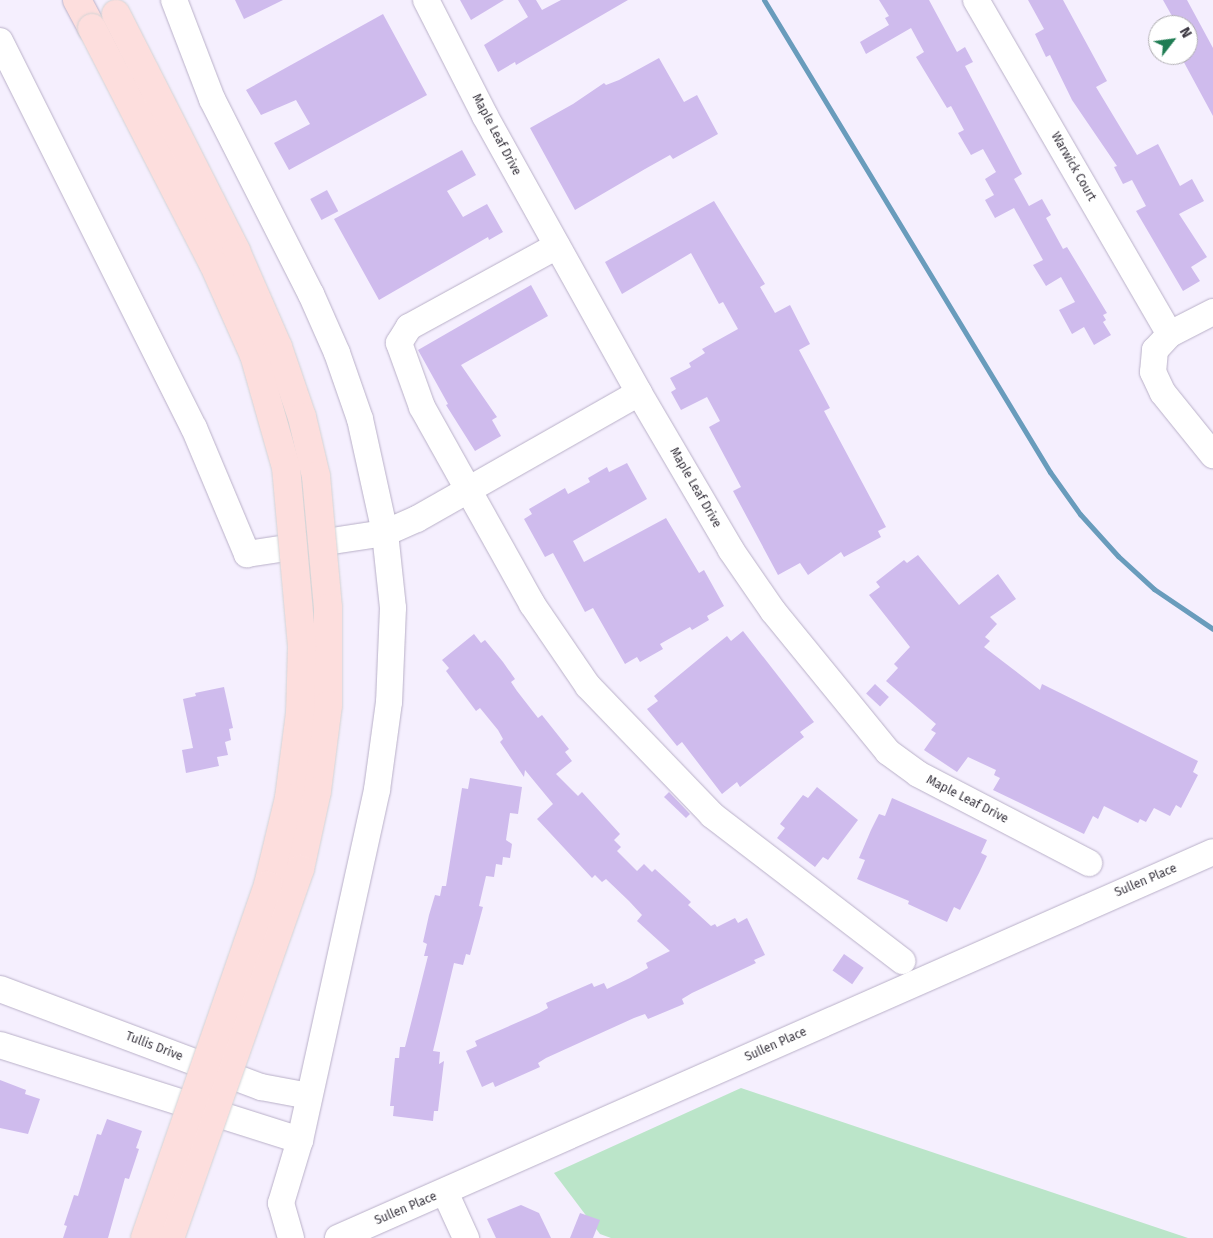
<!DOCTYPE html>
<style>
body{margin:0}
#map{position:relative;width:1213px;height:1238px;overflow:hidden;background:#f5effe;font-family:"Fira Sans",sans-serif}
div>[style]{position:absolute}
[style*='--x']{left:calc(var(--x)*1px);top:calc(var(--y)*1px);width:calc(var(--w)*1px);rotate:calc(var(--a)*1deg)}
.green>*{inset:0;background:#bbe5c9}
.stream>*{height:5px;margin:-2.5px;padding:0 2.5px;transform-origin:2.5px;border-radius:2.5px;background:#699cbc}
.building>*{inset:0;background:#cfbbed;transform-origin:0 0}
.roads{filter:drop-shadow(0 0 1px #b9b0c8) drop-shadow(0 0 1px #b9b0c8)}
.minor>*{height:26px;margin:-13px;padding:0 13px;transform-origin:13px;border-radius:13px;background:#fff}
.major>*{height:28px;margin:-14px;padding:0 14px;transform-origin:14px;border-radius:14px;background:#fddedd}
.bridges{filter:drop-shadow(0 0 1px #d3d3d5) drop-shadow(0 0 1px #d3d3d5)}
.major-bridge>*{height:28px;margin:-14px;padding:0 14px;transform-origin:14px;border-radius:14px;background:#fddedd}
span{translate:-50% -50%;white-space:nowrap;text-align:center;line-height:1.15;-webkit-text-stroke:4px #fff;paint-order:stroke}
.street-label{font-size:12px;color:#39353f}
.north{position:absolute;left:1148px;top:15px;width:50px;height:50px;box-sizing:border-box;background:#fff;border:1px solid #b0aeb2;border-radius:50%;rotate:60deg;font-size:14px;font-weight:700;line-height:20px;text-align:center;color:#39353f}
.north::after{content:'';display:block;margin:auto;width:18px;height:22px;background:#1f7c53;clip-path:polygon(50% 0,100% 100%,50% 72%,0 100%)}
</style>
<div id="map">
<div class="green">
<div style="clip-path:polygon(741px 1088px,1188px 1238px,611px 1238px,600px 1234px,554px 1173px)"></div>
</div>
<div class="stream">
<div style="--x:764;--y:0;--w:552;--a:58.79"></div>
<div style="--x:1050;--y:472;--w:52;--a:54.5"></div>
<div style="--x:1080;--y:514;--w:57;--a:47.9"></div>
<div style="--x:1118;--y:556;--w:49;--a:42.5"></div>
<div style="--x:1154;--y:589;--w:71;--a:34.1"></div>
</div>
<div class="building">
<div style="clip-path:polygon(235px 0,283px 0,244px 19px)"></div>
<div style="clip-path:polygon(460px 0,504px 0,471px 20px)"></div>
<div style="clip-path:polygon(518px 0,536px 0,542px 10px,561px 0,628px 0,516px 65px,515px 62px,498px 72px,484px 45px,528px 17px)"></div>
<div style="clip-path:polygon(879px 0,929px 0,957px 52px,965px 47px,973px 62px,965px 66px,1022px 174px,1014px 179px,1029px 206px,1042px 199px,1051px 215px,1046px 218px,1063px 249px,1067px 247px,1107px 313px,1103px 315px,1106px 320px,1103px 322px,1111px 335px,1094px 345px,1084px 327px,1072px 334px,1059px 310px,1075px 302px,1061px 277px,1046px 286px,1033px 265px,1043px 260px,1014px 208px,995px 218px,985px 200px,994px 195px,985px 179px,996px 172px,983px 149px,971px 155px,958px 133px,964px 130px,951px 106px,947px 108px,916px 57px,924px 52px,911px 28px,866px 54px,860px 42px,889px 25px,885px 18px,889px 16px)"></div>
<div style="clip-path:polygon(1028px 0,1063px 0,1107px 81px,1096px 87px,1137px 155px,1158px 144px,1180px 186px,1192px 179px,1204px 201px,1179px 214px,1207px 257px,1191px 267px,1200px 281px,1183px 291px,1136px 211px,1146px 206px,1132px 180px,1123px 184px,1114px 167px,1117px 166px,1072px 100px,1050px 55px,1046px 57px,1035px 34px,1044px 29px)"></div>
<div style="clip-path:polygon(1163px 0,1187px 0,1213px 48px,1213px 116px,1180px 55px,1188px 55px,1188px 25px,1177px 25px)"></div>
<div style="clip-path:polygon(383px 14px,427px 95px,289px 170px,274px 143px,310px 124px,296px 100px,261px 115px,246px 90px)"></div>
<div style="clip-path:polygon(659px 58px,684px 102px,697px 95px,718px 134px,673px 159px,670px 155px,645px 169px,575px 210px,530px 128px,573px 104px,604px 83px,606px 85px,619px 80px)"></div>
<div style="clip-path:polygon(462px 150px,476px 175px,447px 191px,463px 217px,487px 204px,503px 232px,489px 240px,488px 237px,379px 300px,334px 219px)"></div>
<div style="left:327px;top:190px;width:24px;height:19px;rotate:62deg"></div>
<div style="clip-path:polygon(714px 201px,765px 284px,760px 287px,775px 313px,790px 305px,810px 344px,799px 350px,830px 408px,824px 411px,886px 527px,878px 531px,881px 537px,844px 557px,841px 552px,808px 575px,800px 563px,778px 575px,733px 491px,741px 487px,709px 427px,720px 421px,707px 397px,681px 410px,671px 392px,676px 389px,670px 378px,691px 367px,689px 363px,705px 353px,702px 349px,738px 329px,723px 302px,719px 304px,691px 253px,622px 294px,605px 262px)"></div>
<div style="clip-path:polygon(531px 285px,548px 316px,461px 365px,497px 417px,492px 420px,501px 436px,475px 451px,446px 405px,448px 404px,418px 350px)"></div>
<div style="clip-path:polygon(627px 463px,647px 499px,573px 541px,584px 562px,666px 518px,699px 573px,704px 570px,724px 606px,707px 616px,709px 620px,692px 630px,690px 627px,660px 644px,663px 649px,640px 662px,637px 657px,625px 664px,593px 608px,585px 612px,553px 553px,545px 557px,524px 519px,532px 514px,529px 509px,565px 488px,568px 494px,590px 482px,588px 478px,607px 467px,609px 472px)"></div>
<div style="clip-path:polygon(918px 555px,959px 605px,998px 574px,1016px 599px,990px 617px,997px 624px,985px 637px,990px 641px,984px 647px,1040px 690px,1042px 684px,1198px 761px,1193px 772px,1198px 775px,1181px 808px,1176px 805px,1170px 816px,1154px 808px,1146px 822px,1140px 819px,1138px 823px,1104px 806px,1098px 819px,1093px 816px,1084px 834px,993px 790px,1000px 778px,994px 775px,996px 770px,968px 757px,957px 772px,924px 750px,936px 733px,931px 730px,936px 724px,886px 681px,898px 668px,894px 664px,910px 647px,869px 595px,880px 587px,876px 582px,904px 560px,907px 563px)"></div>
<div style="clip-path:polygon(743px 631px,814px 722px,800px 732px,804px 737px,773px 761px,740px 787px,737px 782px,722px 794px,682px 742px,677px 746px,647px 709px,658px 701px,654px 696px,712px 648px,727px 636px,731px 641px)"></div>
<div style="clip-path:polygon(474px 634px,481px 643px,485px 640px,503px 662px,515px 679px,511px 682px,517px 691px,538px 718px,542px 715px,569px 749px,565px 752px,572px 761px,556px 774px,578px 796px,582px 792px,620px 834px,614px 840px,621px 847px,617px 851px,637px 871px,644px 864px,652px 872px,655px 869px,691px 902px,688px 905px,711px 926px,715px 924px,717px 927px,735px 918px,738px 923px,747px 918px,765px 955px,754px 960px,756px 963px,692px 993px,682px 999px,684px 1004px,648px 1019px,645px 1014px,634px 1018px,546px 1058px,538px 1063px,540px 1067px,495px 1087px,493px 1082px,482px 1087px,466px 1051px,477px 1046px,475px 1041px,539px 1013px,548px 1008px,546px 1003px,592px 983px,594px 987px,604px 983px,607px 989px,630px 978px,648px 968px,646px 963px,670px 951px,637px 921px,642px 915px,629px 901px,606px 879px,602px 882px,595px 875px,592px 878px,537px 819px,553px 804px,525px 770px,524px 777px,500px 742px,503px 739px,498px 730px,480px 708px,476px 711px,446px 671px,449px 668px,442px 660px)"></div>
<div style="left:875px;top:684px;width:19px;height:13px;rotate:43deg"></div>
<div style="clip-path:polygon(224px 687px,233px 728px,229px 729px,231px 740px,225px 742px,228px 755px,217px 757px,219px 766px,186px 773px,182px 750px,193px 748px,183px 699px,196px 696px,195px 693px)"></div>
<div style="clip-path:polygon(470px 778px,522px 787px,518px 814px,510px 813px,506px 840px,512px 844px,510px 858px,503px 857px,502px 865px,496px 864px,494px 877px,486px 876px,479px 906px,483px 907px,470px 955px,466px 954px,463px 965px,454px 963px,433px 1051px,440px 1052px,439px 1064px,444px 1061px,438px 1111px,434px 1111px,433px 1121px,393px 1116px,394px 1106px,390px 1106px,395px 1058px,399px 1058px,400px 1047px,405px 1047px,428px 956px,424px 956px,427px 944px,423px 942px,429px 915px,435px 895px,440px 896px,442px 886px,446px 886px,462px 788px,468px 789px)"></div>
<div style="clip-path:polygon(817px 787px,858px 820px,828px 860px,823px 857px,815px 867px,777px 838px,785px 828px,780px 824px,803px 795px,808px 798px)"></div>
<div style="clip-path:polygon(669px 792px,690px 814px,686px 818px,664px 797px)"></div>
<div style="clip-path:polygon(892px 798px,987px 840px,981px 853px,987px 856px,979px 873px,960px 910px,954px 907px,947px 922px,908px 904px,909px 901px,857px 879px,865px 860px,859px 858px,871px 830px,879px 814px,885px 816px)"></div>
<div style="left:844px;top:954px;width:24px;height:20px;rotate:35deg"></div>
<div style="clip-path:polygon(0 1080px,26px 1090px,25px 1094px,40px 1099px,28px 1134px,0 1128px)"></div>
<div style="clip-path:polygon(107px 1119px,142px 1131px,136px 1148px,139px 1149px,129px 1179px,125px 1178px,108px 1238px,63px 1238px,67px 1226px,64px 1225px,74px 1195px,78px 1196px,97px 1134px,101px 1135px)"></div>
<div style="clip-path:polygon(521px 1205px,539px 1213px,551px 1238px,496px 1238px,487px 1219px)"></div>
<div style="clip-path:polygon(580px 1213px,600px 1220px,593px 1238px,570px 1238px)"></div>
</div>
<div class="roads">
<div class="minor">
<div style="--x:174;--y:0;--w:106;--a:69"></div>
<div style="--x:212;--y:99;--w:219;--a:63.1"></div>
<div style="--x:311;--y:294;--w:64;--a:66.2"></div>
<div style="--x:337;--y:353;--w:70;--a:70.8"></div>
<div style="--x:360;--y:419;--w:117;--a:77.6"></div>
<div style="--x:385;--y:533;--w:75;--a:83.9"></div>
<div style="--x:393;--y:608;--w:94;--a:92.4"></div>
<div style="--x:389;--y:702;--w:89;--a:97.8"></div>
<div style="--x:377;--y:790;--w:358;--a:102.4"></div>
<div style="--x:300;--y:1140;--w:66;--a:106.8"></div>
<div style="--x:281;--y:1203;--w:36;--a:74"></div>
<div style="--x:426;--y:0;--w:130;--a:63"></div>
<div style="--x:485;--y:116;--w:317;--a:60.9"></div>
<div style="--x:639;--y:393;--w:182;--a:59.6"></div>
<div style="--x:731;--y:550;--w:74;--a:55.5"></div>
<div style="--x:773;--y:611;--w:182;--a:50.8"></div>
<div style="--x:888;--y:752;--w:37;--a:36"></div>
<div style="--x:918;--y:774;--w:193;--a:27.5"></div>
<div style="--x:976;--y:0;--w:386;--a:59.9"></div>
<div style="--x:0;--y:41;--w:433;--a:63.4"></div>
<div style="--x:194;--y:428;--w:137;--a:67.2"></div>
<div style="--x:247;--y:554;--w:140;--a:-8.7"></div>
<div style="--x:385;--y:533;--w:35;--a:-24"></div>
<div style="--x:417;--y:519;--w:255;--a:-29.6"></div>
<div style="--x:557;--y:246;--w:169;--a:151.3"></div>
<div style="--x:409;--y:327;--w:19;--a:122"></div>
<div style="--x:399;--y:343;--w:68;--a:70.2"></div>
<div style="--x:422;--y:407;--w:226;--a:60.8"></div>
<div style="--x:532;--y:604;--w:99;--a:55.7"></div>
<div style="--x:588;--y:686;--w:179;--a:46.1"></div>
<div style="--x:712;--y:815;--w:240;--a:37.5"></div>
<div style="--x:1213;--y:312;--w:48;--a:152.9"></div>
<div style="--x:1170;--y:334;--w:22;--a:133"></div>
<div style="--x:1155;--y:350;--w:22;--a:95"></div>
<div style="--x:1153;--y:372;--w:23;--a:65"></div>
<div style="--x:1163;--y:393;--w:80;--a:51.1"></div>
<div style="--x:0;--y:989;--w:279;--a:20.6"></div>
<div style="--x:261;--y:1087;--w:49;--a:10.6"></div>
<div style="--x:0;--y:1045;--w:315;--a:17.6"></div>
<div style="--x:445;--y:1192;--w:51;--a:65.5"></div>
<div style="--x:338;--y:1238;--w:956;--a:-23.8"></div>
</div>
<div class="major">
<div style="--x:77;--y:0;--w:32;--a:62"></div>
</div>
</div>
<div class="bridges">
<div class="major-bridge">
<div style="--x:116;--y:14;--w:266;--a:63.1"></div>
<div style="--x:236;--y:251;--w:105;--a:66.4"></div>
<div style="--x:278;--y:347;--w:74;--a:71.1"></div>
<div style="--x:302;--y:417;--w:61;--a:76.7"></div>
<div style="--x:316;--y:476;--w:133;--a:84.8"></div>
<div style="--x:328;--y:608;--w:97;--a:90"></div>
<div style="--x:328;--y:705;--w:87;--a:97.3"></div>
<div style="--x:317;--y:791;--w:80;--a:102.3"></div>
<div style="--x:300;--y:869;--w:391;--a:109.4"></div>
<div style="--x:92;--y:28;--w:264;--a:62.8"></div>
<div style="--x:213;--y:263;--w:101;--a:66"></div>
<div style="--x:254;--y:355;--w:116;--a:74.1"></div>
<div style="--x:286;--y:467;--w:181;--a:84.9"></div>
<div style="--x:302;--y:647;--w:66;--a:91.7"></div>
<div style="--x:300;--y:713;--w:86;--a:97.4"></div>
<div style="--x:289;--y:798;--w:89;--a:103.6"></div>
<div style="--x:268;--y:885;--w:374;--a:109.2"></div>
</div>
</div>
<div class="street-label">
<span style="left:496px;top:135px;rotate:62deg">Maple Leaf Drive</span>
<span style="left:1073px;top:167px;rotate:60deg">Warwick Court</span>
<span style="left:695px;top:488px;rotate:60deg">Maple Leaf Drive</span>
<span style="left:967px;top:800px;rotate:27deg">Maple Leaf Drive</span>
<span style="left:1146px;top:881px;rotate:-23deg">Sullen Place</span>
<span style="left:776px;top:1045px;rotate:-24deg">Sullen Place</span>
<span style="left:154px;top:1047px;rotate:21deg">Tullis Drive</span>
<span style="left:406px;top:1209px;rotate:-23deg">Sullen Place</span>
</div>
<div class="north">N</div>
</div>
